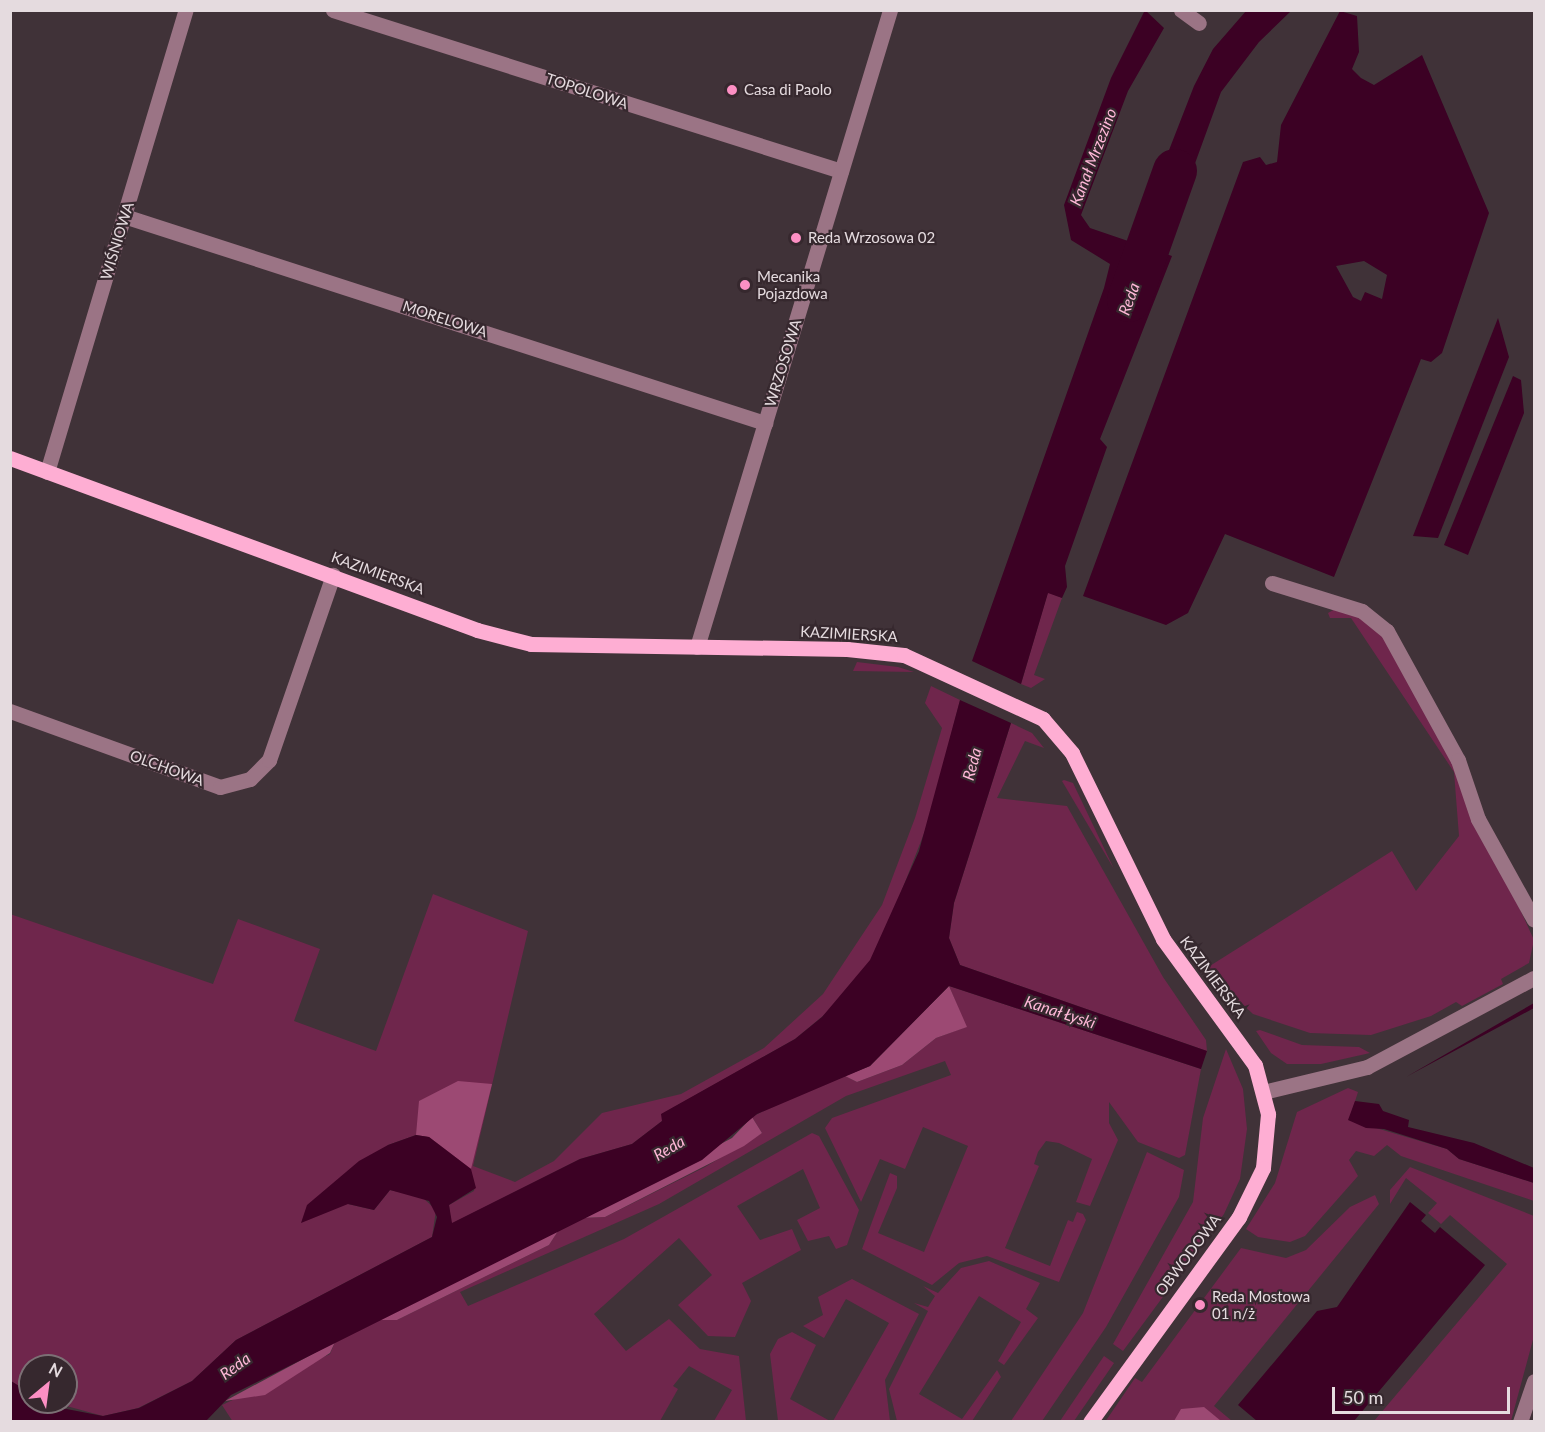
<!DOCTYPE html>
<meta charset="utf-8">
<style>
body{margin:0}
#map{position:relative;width:1545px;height:1432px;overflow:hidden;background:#403238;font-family:Lato,sans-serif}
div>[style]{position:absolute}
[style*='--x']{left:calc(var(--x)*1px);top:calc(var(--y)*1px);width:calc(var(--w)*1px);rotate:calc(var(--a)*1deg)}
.green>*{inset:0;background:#6f264c}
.forest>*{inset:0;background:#9c4973}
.water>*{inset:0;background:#3c0124}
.river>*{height:44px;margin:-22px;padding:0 22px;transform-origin:22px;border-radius:22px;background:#3c0124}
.minor>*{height:15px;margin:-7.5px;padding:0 7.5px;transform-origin:7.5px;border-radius:7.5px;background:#9b7485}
.major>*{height:15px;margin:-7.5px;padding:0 7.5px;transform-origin:7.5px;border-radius:7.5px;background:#feaed3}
.dots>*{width:16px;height:16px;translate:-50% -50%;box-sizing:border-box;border:3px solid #36282e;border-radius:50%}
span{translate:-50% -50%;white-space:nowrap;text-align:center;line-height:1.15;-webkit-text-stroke:4.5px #36282e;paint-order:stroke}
.poi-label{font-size:15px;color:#e5dbdf}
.left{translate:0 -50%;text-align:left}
.street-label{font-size:15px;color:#e5dbdf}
.water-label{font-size:16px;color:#ffb8d8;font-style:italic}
.frame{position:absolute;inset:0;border:12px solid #e5dbdf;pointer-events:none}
.north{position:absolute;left:18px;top:1354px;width:60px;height:60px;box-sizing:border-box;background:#36282e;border:2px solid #7c7075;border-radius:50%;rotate:29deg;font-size:16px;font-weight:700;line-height:24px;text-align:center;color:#e5dbdf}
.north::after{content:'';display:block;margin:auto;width:21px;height:27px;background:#fc8fc3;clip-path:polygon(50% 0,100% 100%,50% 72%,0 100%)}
.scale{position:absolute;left:1332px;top:1387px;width:178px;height:27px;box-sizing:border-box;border:3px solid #e5dbdf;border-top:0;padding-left:8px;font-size:18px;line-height:21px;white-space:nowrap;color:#e5dbdf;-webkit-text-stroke:4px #36282e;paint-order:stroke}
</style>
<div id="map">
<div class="green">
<div style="clip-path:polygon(1048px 592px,1062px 598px,1034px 675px,1045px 679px,1031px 688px,1021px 684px)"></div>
<div style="clip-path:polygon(1335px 609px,1358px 615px,1383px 636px,1457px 771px,1534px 940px,1529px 963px,1501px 979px,1503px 984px,1462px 1006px,1456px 1002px,1431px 1016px,1371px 1035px,1310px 1033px,1253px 1014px,1205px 969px,1392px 851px,1416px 891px,1459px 836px,1454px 772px,1351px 618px,1330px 618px,1328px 613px)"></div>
<div style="clip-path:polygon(857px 662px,898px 667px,914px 672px,853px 671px)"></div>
<div style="clip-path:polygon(931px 686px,960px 700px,930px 818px,900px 895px,900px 952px,795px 1039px,662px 1114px,662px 1121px,632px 1144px,580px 1159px,451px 1224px,449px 1205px,474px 1191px,475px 1185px,429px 1137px,416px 1135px,388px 1145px,348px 1204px,374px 1210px,390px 1190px,422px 1197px,436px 1210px,432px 1237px,236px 1340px,192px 1381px,138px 1408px,103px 1416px,52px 1402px,66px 1402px,66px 1366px,30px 1366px,30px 1393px,11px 1381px,10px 914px,213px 984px,238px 919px,320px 949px,294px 1021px,376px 1051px,433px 894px,528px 931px,473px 1166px,515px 1182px,554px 1161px,602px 1113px,681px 1094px,764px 1048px,823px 994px,882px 905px,915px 818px,942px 728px,925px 703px)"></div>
<div style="clip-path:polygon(1011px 723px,1032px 733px,1044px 748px,1025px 741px,997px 798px,1067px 806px,1163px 977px,1206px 1040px,1207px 1051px,960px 965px,949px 938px,954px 903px)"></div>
<div style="clip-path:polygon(1064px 780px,1073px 783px,1114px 869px,1062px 781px)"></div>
<div style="clip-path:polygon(949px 986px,1201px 1069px,1185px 1155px,1179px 1158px,1138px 1142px,1109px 1102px,1109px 1123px,1118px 1140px,1090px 1206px,1076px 1202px,1092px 1159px,1059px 1143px,1046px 1141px,1038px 1152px,1034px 1164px,1039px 1166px,1005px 1248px,1050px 1266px,1068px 1220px,1073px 1222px,1077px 1212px,1083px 1214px,1086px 1220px,1059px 1282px,987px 1256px,959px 1263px,932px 1285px,862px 1249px,890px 1173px,897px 1176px,897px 1188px,878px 1233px,924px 1252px,968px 1146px,923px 1127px,905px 1169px,880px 1159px,861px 1202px,825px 1128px,832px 1118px,951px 1075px,945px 1061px,846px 1096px,659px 1204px,460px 1292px,468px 1306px,624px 1239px,812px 1133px,819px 1136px,859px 1210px,847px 1245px,836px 1249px,829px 1236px,808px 1241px,797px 1220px,820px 1208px,803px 1169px,737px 1206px,760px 1240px,792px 1229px,801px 1250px,742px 1283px,751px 1301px,735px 1337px,708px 1336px,678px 1305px,712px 1275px,679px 1238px,594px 1314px,626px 1351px,669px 1319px,700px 1349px,739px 1356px,746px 1421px,714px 1421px,732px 1390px,689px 1366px,673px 1386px,678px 1389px,660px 1421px,233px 1422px,222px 1405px,330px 1354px,335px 1342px,379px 1320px,397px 1320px,549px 1245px,560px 1228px,580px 1218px,605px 1217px,705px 1167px,762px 1133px,752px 1117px,787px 1099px,845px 1076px,857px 1082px,902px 1065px,936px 1038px,966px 1027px)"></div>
<div style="clip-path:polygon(1260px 1030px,1302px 1045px,1359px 1047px,1370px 1053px,1321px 1064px,1287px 1064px,1271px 1053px,1256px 1031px)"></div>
<div style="clip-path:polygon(1226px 1049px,1243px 1089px,1247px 1129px,1240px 1179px,1224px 1214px,1123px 1351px,1113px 1344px,1193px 1202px,1203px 1118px)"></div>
<div style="clip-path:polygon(1348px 1088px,1358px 1092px,1349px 1120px,1447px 1149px,1459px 1159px,1534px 1183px,1534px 1201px,1401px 1156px,1387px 1145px,1374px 1156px,1356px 1151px,1349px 1160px,1358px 1176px,1305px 1236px,1290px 1242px,1258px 1237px,1246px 1229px,1275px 1183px,1297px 1112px)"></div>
<div style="clip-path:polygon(1147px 1152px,1184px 1170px,1179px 1197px,1106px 1327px,1042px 1421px,1011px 1421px,1083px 1313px)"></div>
<div style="clip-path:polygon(1410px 1167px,1534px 1216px,1534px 1336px,1511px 1421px,1374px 1421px,1507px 1264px,1450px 1215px,1441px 1224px,1428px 1213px,1437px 1203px,1406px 1178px,1390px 1204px,1390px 1190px)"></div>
<div style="clip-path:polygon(1375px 1195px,1379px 1204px,1214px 1406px,1232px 1421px,1105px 1422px,1135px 1378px,1142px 1382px,1241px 1248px,1286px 1258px,1306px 1250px,1350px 1207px)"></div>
<div style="clip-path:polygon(989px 1261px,1040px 1283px,1026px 1309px,1038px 1318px,1004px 1365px,998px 1361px,1021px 1322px,979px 1296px,919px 1394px,962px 1419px,997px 1370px,1001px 1377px,972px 1421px,897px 1421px,889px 1389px,928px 1311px,914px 1303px,928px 1307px,935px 1296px,923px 1286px,938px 1293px,961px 1268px)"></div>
<div style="clip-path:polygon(852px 1279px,919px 1314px,885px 1380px,890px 1421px,833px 1421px,889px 1323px,846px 1299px,824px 1338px,803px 1326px,823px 1315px,818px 1297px)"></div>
<div style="clip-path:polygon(792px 1332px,816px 1345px,790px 1399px,830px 1421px,778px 1421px,770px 1354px,778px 1339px)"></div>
<div style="clip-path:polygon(1104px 1356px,1114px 1363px,1074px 1421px,1060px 1421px)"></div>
</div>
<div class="forest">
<div style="clip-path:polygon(949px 986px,967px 1027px,936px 1038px,902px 1065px,857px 1082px,845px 1076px,870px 1066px)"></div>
<div style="clip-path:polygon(458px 1081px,492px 1084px,471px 1169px,429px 1137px,416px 1135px,419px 1101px)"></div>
<div style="clip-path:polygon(752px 1117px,762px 1133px,744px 1146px,605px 1217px,580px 1218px,732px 1138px)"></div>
<div style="clip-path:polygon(560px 1228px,549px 1245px,397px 1320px,379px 1320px)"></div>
<div style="clip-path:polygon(335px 1342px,330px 1353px,265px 1395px,225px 1401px)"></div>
<div style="clip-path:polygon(1204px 1407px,1221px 1421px,1174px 1421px,1181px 1409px)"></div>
</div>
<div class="water">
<div style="clip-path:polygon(1145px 10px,1164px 28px,1128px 91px,1081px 215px,1090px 228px,1172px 256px,1100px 439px,1107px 447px,1065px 566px,1067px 587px,1062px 598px,1048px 593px,1021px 684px,972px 661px,1104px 288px,1110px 264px,1071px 240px,1064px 205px,1111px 78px)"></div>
<div style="clip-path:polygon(1246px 11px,1291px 11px,1259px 42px,1221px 92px,1170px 232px,1141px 222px,1194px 86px,1213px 49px)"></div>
<div style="clip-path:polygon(evenodd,1340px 11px,1357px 16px,1359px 52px,1352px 69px,1361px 78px,1374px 85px,1422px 55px,1489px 213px,1442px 353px,1431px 362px,1421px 359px,1334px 577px,1225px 534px,1188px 613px,1166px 625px,1083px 596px,1243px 162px,1260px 157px,1266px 165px,1277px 162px,1281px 125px,1340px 11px,1364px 261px,1387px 275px,1382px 299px,1365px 292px,1361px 301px,1353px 297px,1336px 266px,1364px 261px)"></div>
<div style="clip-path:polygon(1498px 318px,1509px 357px,1438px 538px,1413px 536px)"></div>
<div style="clip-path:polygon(1513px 376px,1521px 380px,1524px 413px,1468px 555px,1444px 545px)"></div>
<div style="clip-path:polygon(960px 700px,1011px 723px,954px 903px,949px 938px,960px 965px,1207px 1051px,1201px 1069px,949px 986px,870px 1066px,757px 1114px,702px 1160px,231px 1395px,206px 1421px,11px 1421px,11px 1381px,30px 1393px,30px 1402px,103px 1416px,139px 1408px,192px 1381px,236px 1340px,432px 1237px,437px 1217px,429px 1201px,390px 1190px,374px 1210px,348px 1204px,301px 1223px,307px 1205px,359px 1161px,388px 1145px,416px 1135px,429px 1137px,471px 1169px,476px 1188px,449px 1205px,452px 1223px,580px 1159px,632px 1144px,662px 1121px,661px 1114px,795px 1039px,822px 1017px,870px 960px,919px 851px)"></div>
<div style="clip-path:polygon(1534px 1003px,1534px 1008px,1406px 1077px,1522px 1010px)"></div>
<div style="clip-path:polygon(1355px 1101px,1379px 1104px,1383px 1111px,1409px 1120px,1408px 1127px,1474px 1143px,1534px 1168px,1534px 1183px,1459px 1159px,1447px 1149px,1384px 1129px,1366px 1128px,1348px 1120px)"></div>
<div style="clip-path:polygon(1410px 1202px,1426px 1215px,1421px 1221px,1435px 1233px,1440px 1227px,1485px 1265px,1354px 1421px,1257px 1421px,1238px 1405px,1317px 1311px,1337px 1307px)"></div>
</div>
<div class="river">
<div style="--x:1129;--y:300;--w:137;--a:-70.4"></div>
</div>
<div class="minor">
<div style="--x:333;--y:10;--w:533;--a:17.58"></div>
<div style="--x:1181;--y:10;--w:22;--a:36"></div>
<div style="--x:124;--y:216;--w:674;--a:17.9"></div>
<div style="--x:47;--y:472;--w:482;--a:-73.3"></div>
<div style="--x:1272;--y:583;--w:94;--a:17.3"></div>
<div style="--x:1362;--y:611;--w:32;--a:39"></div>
<div style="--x:1387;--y:631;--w:147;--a:61.2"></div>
<div style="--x:1458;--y:760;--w:62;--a:71.3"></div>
<div style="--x:1478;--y:819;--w:115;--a:61"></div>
<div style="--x:697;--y:647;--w:666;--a:-73.14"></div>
<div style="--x:10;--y:711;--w:223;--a:19.9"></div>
<div style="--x:220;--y:787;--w:31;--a:-15"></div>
<div style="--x:250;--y:779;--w:27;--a:-45"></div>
<div style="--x:269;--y:760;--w:196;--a:-70.9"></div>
<div style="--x:1263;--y:1092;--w:107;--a:-13.5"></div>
<div style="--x:1367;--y:1067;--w:189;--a:-28.1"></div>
<div style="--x:1520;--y:1422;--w:43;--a:-71.1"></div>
</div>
<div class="major">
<div style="--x:10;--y:458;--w:498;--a:20.2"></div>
<div style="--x:477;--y:630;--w:56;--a:14.5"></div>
<div style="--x:531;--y:644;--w:316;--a:0.9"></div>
<div style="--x:847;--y:649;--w:57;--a:6"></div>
<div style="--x:904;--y:655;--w:153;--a:24.7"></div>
<div style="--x:1043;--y:719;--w:45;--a:49.5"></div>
<div style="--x:1072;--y:753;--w:207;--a:63.9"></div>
<div style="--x:1163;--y:939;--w:156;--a:53.9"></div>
<div style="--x:1255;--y:1065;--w:51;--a:75.1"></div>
<div style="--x:1268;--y:1114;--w:54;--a:95.3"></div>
<div style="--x:1263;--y:1168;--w:55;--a:116.1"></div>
<div style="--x:1239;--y:1217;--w:253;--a:126"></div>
</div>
<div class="dots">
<div style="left:732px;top:90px;background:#fc8fc3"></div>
<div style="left:796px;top:238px;background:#fc8fc3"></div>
<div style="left:745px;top:285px;background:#fc8fc3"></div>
<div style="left:1200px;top:1305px;background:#fc8fc3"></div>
</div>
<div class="poi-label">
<span class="left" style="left:744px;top:90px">Casa di Paolo</span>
<span class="left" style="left:808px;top:238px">Reda Wrzosowa 02</span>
<span class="left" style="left:757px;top:285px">Mecanika<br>Pojazdowa</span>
<span class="left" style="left:1212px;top:1305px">Reda Mostowa<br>01 n/ż</span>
</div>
<div class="street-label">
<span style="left:587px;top:91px;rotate:18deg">TOPOLOWA</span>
<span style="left:117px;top:241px;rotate:-73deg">WIŚNIOWA</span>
<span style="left:445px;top:319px;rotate:18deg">MORELOWA</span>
<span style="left:783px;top:363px;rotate:-73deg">WRZOSOWA</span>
<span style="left:378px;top:573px;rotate:20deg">KAZIMIERSKA</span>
<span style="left:849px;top:634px;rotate:3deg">KAZIMIERSKA</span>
<span style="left:167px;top:768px;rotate:20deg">OLCHOWA</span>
<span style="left:1213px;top:977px;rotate:53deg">KAZIMIERSKA</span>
<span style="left:1188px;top:1255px;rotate:-53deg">OBWODOWA</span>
</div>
<div class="water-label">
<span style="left:1093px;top:157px;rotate:-69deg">Kanał Mrzezino</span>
<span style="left:1129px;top:299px;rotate:-70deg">Reda</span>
<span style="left:972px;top:764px;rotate:-75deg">Reda</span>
<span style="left:1060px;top:1012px;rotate:18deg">Kanał Łyski</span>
<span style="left:669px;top:1148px;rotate:-31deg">Reda</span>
<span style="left:235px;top:1366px;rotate:-36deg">Reda</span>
</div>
<div class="frame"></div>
<div class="north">N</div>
<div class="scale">50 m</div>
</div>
